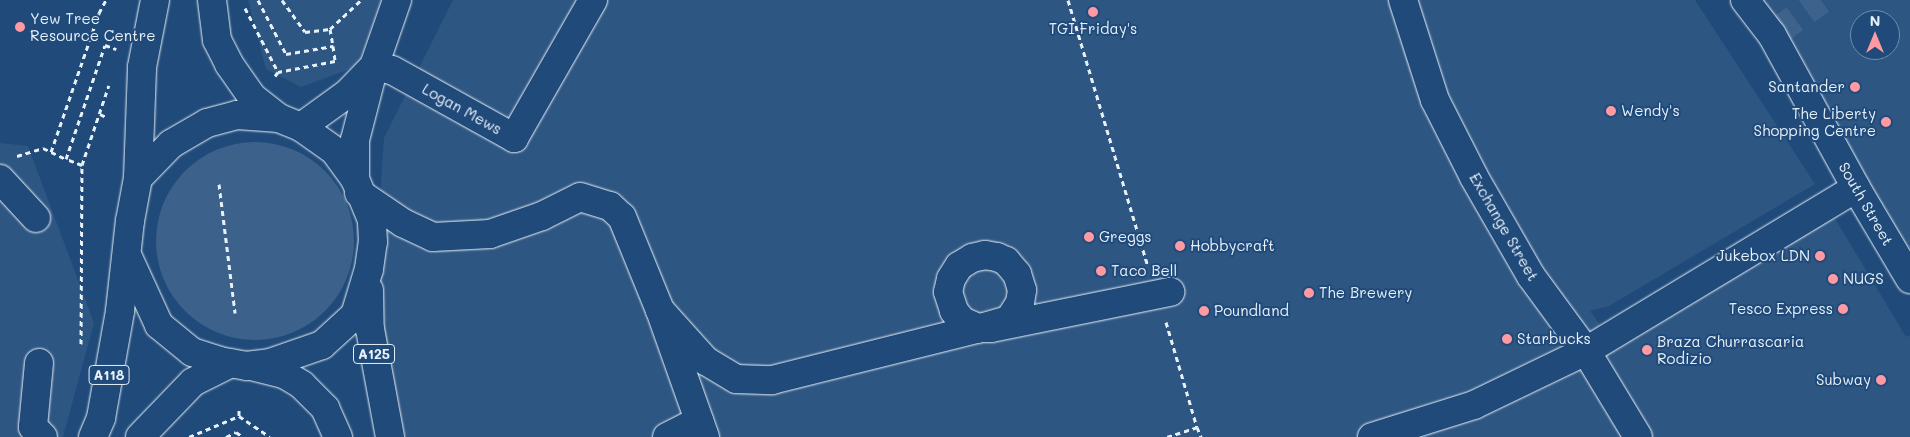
<!DOCTYPE html>
<style>
body{margin:0}
#map{position:relative;width:1910px;height:437px;overflow:hidden;background:#1f4a7a;font-family:Mali,sans-serif}
div>[style]{position:absolute}
[style*='--x']{left:calc(var(--x)*1px);top:calc(var(--y)*1px);width:calc(var(--w)*1px);rotate:calc(var(--a)*1deg)}
.built>*{inset:0;background:#2e5683}
.green>*{inset:0;background:#3c628c}
.round{border-radius:50%}
.minor-tunnel>*{height:28px;margin-top:-14px;transform-origin:0;background:repeating-linear-gradient(90deg,#3d638d 0 28px,transparent 0 42px)}
.path>*{height:3px;margin-top:-1.5px;transform-origin:0;background:repeating-linear-gradient(90deg,#e8f1f8 0 5px,transparent 0 9px)}
.roads{filter:drop-shadow(0 0 1px #e8f1f8) drop-shadow(0 0 1px #e8f1f8)}
.minor>*{height:28px;margin:-14px;padding:0 14px;transform-origin:14px;border-radius:14px;background:#1f4a7a}
.major>*{height:28px;margin:-14px;padding:0 14px;transform-origin:14px;border-radius:14px;background:#1f4a7a}
.dots>*{width:14px;height:14px;translate:-50% -50%;box-sizing:border-box;border:2px solid #1f4a7a;border-radius:50%}
span{translate:-50% -50%;white-space:nowrap;text-align:center;line-height:1.15;-webkit-text-stroke:4px #1f4a7a;paint-order:stroke}
.shield-label span{padding:1px 4px;background:#1f4a7a;border:1px solid;border-radius:4px;-webkit-text-stroke-width:0}
.shield-label{font-size:14px;color:#e8f1f8;font-weight:700}
.poi-label{font-size:15px;color:#e8f1f8}
.left{translate:0 -50%;text-align:left}
.right{translate:-100% -50%;text-align:right}
.street-label{font-size:15px;color:#e8f1f8}
.north{position:absolute;left:1850px;top:10px;width:50px;height:50px;box-sizing:border-box;background:#1f4a7a;border:1px solid #6f8dac;border-radius:50%;rotate:0deg;font-size:14px;font-weight:700;line-height:20px;text-align:center;color:#e8f1f8}
.north::after{content:'';display:block;margin:auto;width:18px;height:22px;background:#ff9aa2;clip-path:polygon(50% 0,100% 100%,50% 72%,0 100%)}
</style>
<div id="map">
<div class="built">
<div style="clip-path:polygon(248px 0,382px 0,358px 66px,301px 87px,266px 69px)"></div>
<div style="clip-path:polygon(453px 0,1695px 0,1815px 184px,1609px 306px,1590px 311px,1613px 342px,1831px 212px,1906px 337px,1910px 335px,1910px 437px,399px 437px,370px 348px,384px 138px)"></div>
<div style="clip-path:polygon(evenodd,1737px 0,1910px 0,1910px 249px,1856px 188px,1737px 0,1860px 20px,1890px 20px,1890px 50px,1860px 50px,1860px 20px)"></div>
<div style="clip-path:polygon(0 143px,28px 146px,94px 323px,63px 437px,0 437px)"></div>
</div>
<div class="green">
<div class="round" style="left:156px;top:142px;width:198px;height:198px"></div>
</div>
<div class="minor-tunnel">
<div style="--x:1772;--y:35;--w:60;--a:-35.5"></div>
</div>
<div class="path">
<div style="--x:258;--y:0;--w:61;--a:62.6"></div>
<div style="--x:286;--y:54;--w:48;--a:-9.7"></div>
<div style="--x:333;--y:46;--w:15;--a:82"></div>
<div style="--x:335;--y:61;--w:58;--a:169.1"></div>
<div style="--x:278;--y:72;--w:5;--a:127"></div>
<div style="--x:282;--y:0;--w:39;--a:54"></div>
<div style="--x:305;--y:32;--w:25;--a:-7"></div>
<div style="--x:330;--y:29;--w:17;--a:80"></div>
<div style="--x:1068;--y:0;--w:278;--a:73.3"></div>
<div style="--x:245;--y:8;--w:72;--a:62.7"></div>
<div style="--x:330;--y:29;--w:42;--a:-43.1"></div>
<div style="--x:100;--y:114;--w:7;--a:27"></div>
<div style="--x:51;--y:152;--w:147;--a:-70.9"></div>
<div style="--x:99;--y:13;--w:15;--a:-62"></div>
<div style="--x:17;--y:156;--w:27;--a:-17"></div>
<div style="--x:43;--y:148;--w:25;--a:26"></div>
<div style="--x:82;--y:165;--w:17;--a:-159"></div>
<div style="--x:66;--y:159;--w:120;--a:-71.1"></div>
<div style="--x:105;--y:45;--w:12;--a:20"></div>
<div style="--x:219;--y:184;--w:130;--a:82.9"></div>
<div style="--x:1166;--y:322;--w:109;--a:73.6"></div>
<div style="--x:81;--y:344;--w:179;--a:-89.7"></div>
<div style="--x:82;--y:165;--w:84;--a:-71.4"></div>
<div style="--x:239;--y:410;--w:6;--a:90"></div>
<div style="--x:239;--y:416;--w:37;--a:34"></div>
<div style="--x:189;--y:437;--w:54;--a:-22.8"></div>
<div style="--x:226;--y:437;--w:11;--a:-27"></div>
<div style="--x:236;--y:432;--w:9;--a:36"></div>
<div style="--x:1167;--y:437;--w:32;--a:-18"></div>
<div style="--x:1197;--y:427;--w:11;--a:68"></div>
</div>
<div class="roads">
<div class="minor">
<div style="--x:397;--y:0;--w:70;--a:109.2"></div>
<div style="--x:374;--y:66;--w:18;--a:13"></div>
<div style="--x:392;--y:70;--w:140;--a:29.1"></div>
<div style="--x:514;--y:138;--w:159;--a:-60.2"></div>
<div style="--x:1403;--y:0;--w:105;--a:72.3"></div>
<div style="--x:1435;--y:100;--w:86;--a:63.1"></div>
<div style="--x:1474;--y:177;--w:114;--a:60.1"></div>
<div style="--x:1531;--y:276;--w:93;--a:53.7"></div>
<div style="--x:1586;--y:351;--w:100;--a:58.8"></div>
<div style="--x:1745;--y:0;--w:44;--a:52.4"></div>
<div style="--x:1772;--y:35;--w:175;--a:61.2"></div>
<div style="--x:1856;--y:188;--w:106;--a:59.3"></div>
<div style="--x:301;--y:127;--w:57;--a:-35.7"></div>
<div style="--x:347;--y:94;--w:39;--a:-46"></div>
<div style="--x:374;--y:66;--w:76;--a:104.4"></div>
<div style="--x:355;--y:140;--w:39;--a:90"></div>
<div style="--x:0;--y:179;--w:53;--a:47.3"></div>
<div style="--x:359;--y:193;--w:53;--a:34.3"></div>
<div style="--x:403;--y:223;--w:33;--a:25"></div>
<div style="--x:433;--y:237;--w:57;--a:-3"></div>
<div style="--x:490;--y:234;--w:55;--a:-19.1"></div>
<div style="--x:542;--y:216;--w:42;--a:-26.6"></div>
<div style="--x:580;--y:197;--w:31;--a:17"></div>
<div style="--x:610;--y:206;--w:16;--a:43"></div>
<div style="--x:622;--y:217;--w:100;--a:67.8"></div>
<div style="--x:660;--y:310;--w:135;--a:70.5"></div>
<div style="--x:660;--y:310;--w:69;--a:48"></div>
<div style="--x:706;--y:361;--w:35;--a:31"></div>
<div style="--x:736;--y:379;--w:36;--a:2"></div>
<div style="--x:772;--y:380;--w:211;--a:-14"></div>
<div style="--x:977;--y:329;--w:33;--a:-16"></div>
<div style="--x:1009;--y:320;--w:20;--a:-57"></div>
<div style="--x:1020;--y:303;--w:13;--a:-81"></div>
<div style="--x:1022;--y:290;--w:17;--a:-107"></div>
<div style="--x:1017;--y:274;--w:17;--a:-130"></div>
<div style="--x:1006;--y:261;--w:10;--a:-156"></div>
<div style="--x:997;--y:257;--w:12;--a:-171"></div>
<div style="--x:985;--y:255;--w:13;--a:167"></div>
<div style="--x:972;--y:258;--w:15;--a:148"></div>
<div style="--x:959;--y:266;--w:15;--a:122"></div>
<div style="--x:951;--y:279;--w:13;--a:103"></div>
<div style="--x:948;--y:292;--w:20;--a:72"></div>
<div style="--x:954;--y:311;--w:13;--a:51"></div>
<div style="--x:962;--y:321;--w:17;--a:24"></div>
<div style="--x:978;--y:328;--w:13;--a:0"></div>
<div style="--x:991;--y:328;--w:183;--a:-11.4"></div>
<div style="--x:39;--y:363;--w:64;--a:95.4"></div>
<div style="--x:33;--y:427;--w:14;--a:45"></div>
<div style="--x:667;--y:437;--w:36;--a:-27"></div>
<div style="--x:1372;--y:437;--w:107;--a:-17.4"></div>
<div style="--x:1474;--y:405;--w:124;--a:-25.7"></div>
<div style="--x:1586;--y:351;--w:315;--a:-31.1"></div>
</div>
<div class="major">
<div style="--x:212;--y:0;--w:40;--a:82.9"></div>
<div style="--x:217;--y:40;--w:27;--a:63"></div>
<div style="--x:229;--y:64;--w:40;--a:55.1"></div>
<div style="--x:252;--y:97;--w:34;--a:38"></div>
<div style="--x:127;--y:255;--w:77;--a:65.4"></div>
<div style="--x:159;--y:325;--w:43;--a:39.3"></div>
<div style="--x:192;--y:352;--w:28;--a:18"></div>
<div style="--x:219;--y:361;--w:27;--a:10"></div>
<div style="--x:246;--y:366;--w:24;--a:-7"></div>
<div style="--x:270;--y:363;--w:55;--a:-19.1"></div>
<div style="--x:322;--y:345;--w:45;--a:-42.3"></div>
<div style="--x:355;--y:315;--w:48;--a:-73.1"></div>
<div style="--x:369;--y:269;--w:27;--a:-82"></div>
<div style="--x:373;--y:242;--w:22;--a:-93"></div>
<div style="--x:372;--y:220;--w:44;--a:-112.5"></div>
<div style="--x:355;--y:179;--w:34;--a:-126"></div>
<div style="--x:335;--y:151;--w:42;--a:-144.8"></div>
<div style="--x:301;--y:127;--w:24;--a:-158"></div>
<div style="--x:279;--y:118;--w:42;--a:-175.9"></div>
<div style="--x:237;--y:115;--w:31;--a:165"></div>
<div style="--x:207;--y:123;--w:42;--a:149.7"></div>
<div style="--x:171;--y:144;--w:47;--a:134.1"></div>
<div style="--x:369;--y:290;--w:39;--a:89"></div>
<div style="--x:370;--y:329;--w:110;--a:79.5"></div>
<div style="--x:255;--y:367;--w:30;--a:14"></div>
<div style="--x:284;--y:374;--w:21;--a:31"></div>
<div style="--x:302;--y:385;--w:33;--a:45"></div>
<div style="--x:325;--y:408;--w:32;--a:66"></div>
<div style="--x:93;--y:437;--w:21;--a:-67"></div>
<div style="--x:101;--y:418;--w:109;--a:-79.9"></div>
<div style="--x:120;--y:311;--w:91;--a:-83.7"></div>
<div style="--x:130;--y:221;--w:44;--a:-79.5"></div>
<div style="--x:138;--y:178;--w:111;--a:-87.9"></div>
<div style="--x:142;--y:67;--w:68;--a:-79"></div>
<div style="--x:140;--y:437;--w:76;--a:-46.1"></div>
<div style="--x:193;--y:382;--w:42;--a:-26.6"></div>
</div>
</div>
<div class="dots">
<div style="left:1093px;top:12px;background:#ff9aa2"></div>
<div style="left:20px;top:27px;background:#ff9aa2"></div>
<div style="left:1855px;top:87px;background:#ff9aa2"></div>
<div style="left:1611px;top:111px;background:#ff9aa2"></div>
<div style="left:1886px;top:122px;background:#ff9aa2"></div>
<div style="left:1089px;top:237px;background:#ff9aa2"></div>
<div style="left:1180px;top:246px;background:#ff9aa2"></div>
<div style="left:1820px;top:256px;background:#ff9aa2"></div>
<div style="left:1101px;top:271px;background:#ff9aa2"></div>
<div style="left:1833px;top:279px;background:#ff9aa2"></div>
<div style="left:1309px;top:293px;background:#ff9aa2"></div>
<div style="left:1843px;top:309px;background:#ff9aa2"></div>
<div style="left:1204px;top:311px;background:#ff9aa2"></div>
<div style="left:1507px;top:339px;background:#ff9aa2"></div>
<div style="left:1647px;top:350px;background:#ff9aa2"></div>
<div style="left:1881px;top:380px;background:#ff9aa2"></div>
</div>
<div class="shield-label">
<span style="left:374px;top:354px">A125</span>
<span style="left:109px;top:375px">A118</span>
</div>
<div class="poi-label">
<span class="left" style="left:30px;top:27px">Yew Tree<br>Resource Centre</span>
<span style="left:1093px;top:29px">TGI Friday's</span>
<span class="right" style="left:1845px;top:87px">Santander</span>
<span class="left" style="left:1621px;top:111px">Wendy's</span>
<span class="right" style="left:1876px;top:122px">The Liberty<br>Shopping Centre</span>
<span class="left" style="left:1099px;top:237px">Greggs</span>
<span class="left" style="left:1190px;top:246px">Hobbycraft</span>
<span class="right" style="left:1810px;top:256px">Jukebox LDN</span>
<span class="left" style="left:1111px;top:271px">Taco Bell</span>
<span class="left" style="left:1843px;top:279px">NUGS</span>
<span class="left" style="left:1319px;top:293px">The Brewery</span>
<span class="right" style="left:1833px;top:309px">Tesco Express</span>
<span class="left" style="left:1214px;top:311px">Poundland</span>
<span class="left" style="left:1517px;top:339px">Starbucks</span>
<span class="left" style="left:1657px;top:350px">Braza Churrascaria<br>Rodizio</span>
<span class="right" style="left:1871px;top:380px">Subway</span>
</div>
<div class="street-label">
<span style="left:462px;top:109px;rotate:29deg">Logan Mews</span>
<span style="left:1866px;top:204px;rotate:60deg">South Street</span>
<span style="left:1504px;top:227px;rotate:60deg">Exchange Street</span>
</div>
<div class="north">N</div>
</div>
